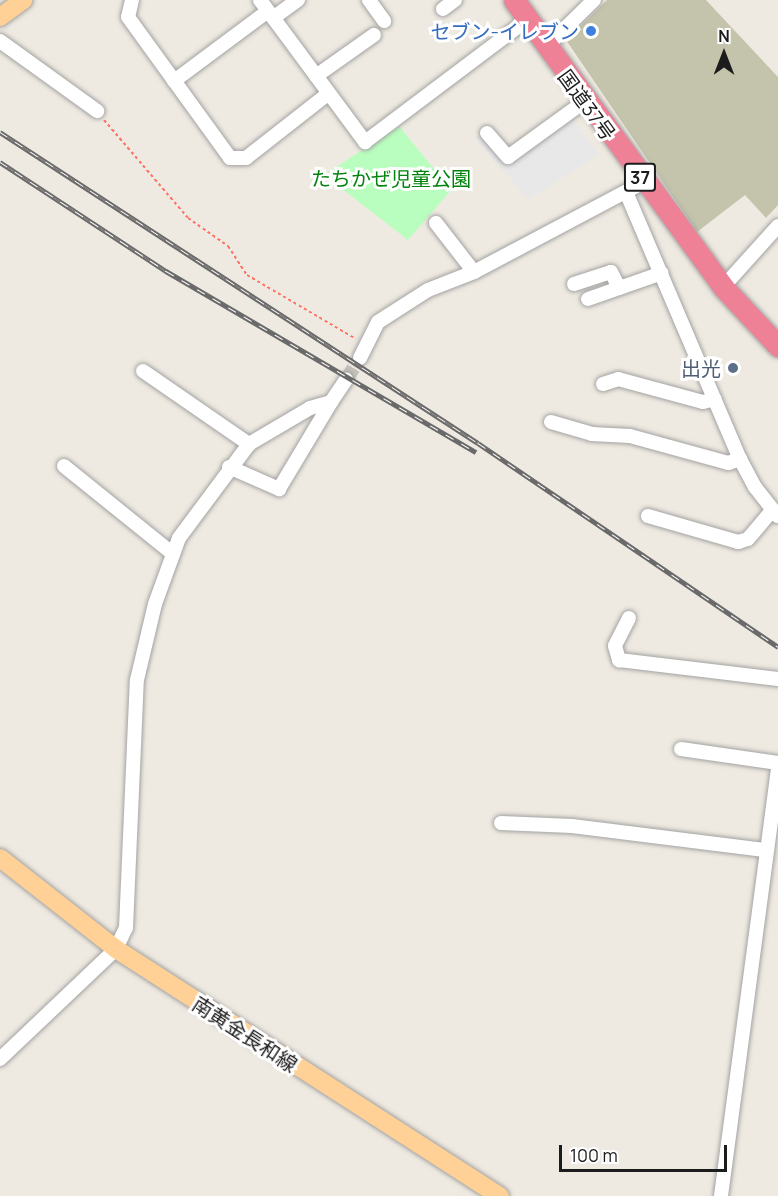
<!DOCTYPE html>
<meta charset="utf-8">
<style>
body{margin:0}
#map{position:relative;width:778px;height:1196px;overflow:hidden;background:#efeae1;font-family:Manrope,"Noto Sans JP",sans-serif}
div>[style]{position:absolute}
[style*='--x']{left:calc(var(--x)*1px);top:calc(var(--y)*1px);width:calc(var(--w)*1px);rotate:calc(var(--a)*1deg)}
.construction>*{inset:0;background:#c4c4ac}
.park>*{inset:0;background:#b9febe}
.parking>*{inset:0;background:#e8e8e8}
.minor-tunnel>*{height:14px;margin-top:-7px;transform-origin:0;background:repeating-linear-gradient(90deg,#c5c1ba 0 14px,transparent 0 21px)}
.path>*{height:2px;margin-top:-1px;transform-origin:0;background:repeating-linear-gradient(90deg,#ff7162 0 3px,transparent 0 6px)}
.roads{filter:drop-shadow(0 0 2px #a3a3a3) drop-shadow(0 0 2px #a3a3a3)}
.minor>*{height:14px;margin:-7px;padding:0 7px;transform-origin:7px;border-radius:7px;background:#fff}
.major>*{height:18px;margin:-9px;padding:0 9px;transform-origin:9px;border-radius:9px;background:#ffd196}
.highway>*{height:21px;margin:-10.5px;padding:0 10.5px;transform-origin:10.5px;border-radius:10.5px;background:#ee8196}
.rail>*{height:5px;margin-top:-2.5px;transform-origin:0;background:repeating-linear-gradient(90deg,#fff 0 9px,#6a6a6a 0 18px);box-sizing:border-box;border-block:2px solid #6a6a6a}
.dots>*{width:16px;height:16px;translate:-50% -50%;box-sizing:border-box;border:3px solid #fff;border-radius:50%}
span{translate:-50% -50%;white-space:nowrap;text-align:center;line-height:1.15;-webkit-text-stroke:6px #fff;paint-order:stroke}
.shield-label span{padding:2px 4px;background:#fff;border:2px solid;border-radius:4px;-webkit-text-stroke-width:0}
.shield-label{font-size:18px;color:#1c1c1c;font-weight:700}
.shop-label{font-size:20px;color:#366cbe}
.right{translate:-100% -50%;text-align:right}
.street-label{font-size:20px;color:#1c1c1c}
.park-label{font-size:20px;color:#02830c}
.service-label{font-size:20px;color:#4e5e75}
.north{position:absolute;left:694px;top:24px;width:60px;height:60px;-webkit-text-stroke:4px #fff;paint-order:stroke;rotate:0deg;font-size:16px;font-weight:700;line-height:24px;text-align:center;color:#1c1c1c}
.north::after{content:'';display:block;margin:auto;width:21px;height:27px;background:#1c1c1c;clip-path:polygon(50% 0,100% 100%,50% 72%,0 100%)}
.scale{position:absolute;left:559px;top:1145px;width:168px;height:27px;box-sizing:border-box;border:3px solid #1c1c1c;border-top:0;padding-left:8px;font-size:18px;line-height:21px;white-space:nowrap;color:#1c1c1c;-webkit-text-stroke:4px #fff;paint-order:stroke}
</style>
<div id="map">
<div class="construction">
<div style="clip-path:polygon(607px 0,706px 0,778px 77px,778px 205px,766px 218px,745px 195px,697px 232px,566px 40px)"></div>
</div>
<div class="park">
<div style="clip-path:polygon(399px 126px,451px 190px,408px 240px,324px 175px)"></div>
</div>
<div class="parking">
<div style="clip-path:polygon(570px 117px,599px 154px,529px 200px,475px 138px,482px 132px,511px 163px)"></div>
</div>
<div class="minor-tunnel">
<div style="--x:346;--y:380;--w:26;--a:-58"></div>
</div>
<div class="path">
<div style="--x:104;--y:120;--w:129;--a:49.4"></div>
<div style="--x:188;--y:218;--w:49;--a:35"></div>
<div style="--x:228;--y:246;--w:35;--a:57"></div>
<div style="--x:247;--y:275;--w:126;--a:30.4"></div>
</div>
<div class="roads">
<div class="minor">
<div style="--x:132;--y:0;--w:17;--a:103"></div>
<div style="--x:128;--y:17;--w:174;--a:54.1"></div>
<div style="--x:230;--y:158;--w:16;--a:0"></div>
<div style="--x:246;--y:158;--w:105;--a:-38.1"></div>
<div style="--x:260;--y:0;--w:177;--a:53.5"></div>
<div style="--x:365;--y:142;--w:204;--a:-37"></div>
<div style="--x:369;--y:0;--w:26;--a:54"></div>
<div style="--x:443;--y:9;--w:15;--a:-37"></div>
<div style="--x:273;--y:18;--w:31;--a:-36"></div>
<div style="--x:0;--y:41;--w:120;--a:35.8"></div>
<div style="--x:546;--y:47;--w:67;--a:-44.4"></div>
<div style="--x:316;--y:76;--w:71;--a:-35.3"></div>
<div style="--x:174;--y:81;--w:117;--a:-36.7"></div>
<div style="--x:487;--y:133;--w:32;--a:49"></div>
<div style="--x:508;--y:157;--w:95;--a:-36"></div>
<div style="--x:626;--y:192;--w:290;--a:66.9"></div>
<div style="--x:740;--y:459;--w:32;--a:62"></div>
<div style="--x:755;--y:487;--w:37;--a:52"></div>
<div style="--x:436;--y:223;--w:62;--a:52.2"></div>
<div style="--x:574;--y:284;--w:39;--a:-18"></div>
<div style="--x:611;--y:272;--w:18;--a:63"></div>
<div style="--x:723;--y:287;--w:82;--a:-48"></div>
<div style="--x:588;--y:299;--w:78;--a:-19.4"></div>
<div style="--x:360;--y:358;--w:40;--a:-63.4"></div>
<div style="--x:378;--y:322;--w:59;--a:-32.6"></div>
<div style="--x:428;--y:290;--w:49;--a:-21.4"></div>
<div style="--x:474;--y:272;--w:192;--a:-27.9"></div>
<div style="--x:143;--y:371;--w:129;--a:34.6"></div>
<div style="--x:603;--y:384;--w:16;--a:-18"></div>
<div style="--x:618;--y:379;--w:88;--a:15.1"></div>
<div style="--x:703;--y:402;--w:12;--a:-14"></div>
<div style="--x:551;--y:422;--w:43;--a:16.3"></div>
<div style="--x:592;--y:434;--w:38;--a:3"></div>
<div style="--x:630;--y:436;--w:102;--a:15.4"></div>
<div style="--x:728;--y:463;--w:13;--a:-18"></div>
<div style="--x:64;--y:466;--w:140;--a:38.9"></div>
<div style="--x:229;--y:467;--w:55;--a:23.7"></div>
<div style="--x:279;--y:489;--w:101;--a:-59.1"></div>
<div style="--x:648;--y:516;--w:94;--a:16.1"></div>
<div style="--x:738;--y:542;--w:10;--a:-17"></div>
<div style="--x:748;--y:539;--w:38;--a:-50"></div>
<div style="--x:629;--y:618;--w:31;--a:117"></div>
<div style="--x:615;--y:646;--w:15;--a:74"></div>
<div style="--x:619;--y:660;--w:160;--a:6.8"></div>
<div style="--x:681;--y:749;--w:98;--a:8.2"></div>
<div style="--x:501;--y:823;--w:71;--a:2.4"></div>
<div style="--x:572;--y:826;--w:194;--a:7.1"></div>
<div style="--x:0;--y:1059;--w:160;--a:-43.5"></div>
<div style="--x:116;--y:949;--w:23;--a:-65"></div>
<div style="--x:126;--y:928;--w:248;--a:-87.5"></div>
<div style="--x:137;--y:680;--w:78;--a:-76.7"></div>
<div style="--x:155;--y:604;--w:70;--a:-70"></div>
<div style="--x:179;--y:538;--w:117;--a:-53.3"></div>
<div style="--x:249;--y:444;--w:71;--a:-30.5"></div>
<div style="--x:310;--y:408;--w:22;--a:-16"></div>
<div style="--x:331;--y:402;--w:27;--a:-56"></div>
<div style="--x:721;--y:1196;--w:433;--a:-82.4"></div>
</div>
<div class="major">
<div style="--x:0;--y:17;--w:29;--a:-36"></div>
<div style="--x:0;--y:858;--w:147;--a:38.1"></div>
<div style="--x:116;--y:949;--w:457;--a:32.8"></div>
</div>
<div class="highway">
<div style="--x:514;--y:0;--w:355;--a:53.9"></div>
<div style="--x:723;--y:287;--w:81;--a:47"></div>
</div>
</div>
<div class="rail">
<div style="--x:0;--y:132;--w:570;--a:33.05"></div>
<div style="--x:478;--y:443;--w:363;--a:34.2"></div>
<div style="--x:0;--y:162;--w:199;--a:33.3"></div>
<div style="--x:166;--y:271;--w:359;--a:30.3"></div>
</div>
<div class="dots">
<div style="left:591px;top:31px;background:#3f7fe0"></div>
<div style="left:733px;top:368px;background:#5c6f8a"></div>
</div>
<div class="shield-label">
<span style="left:640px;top:177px">37</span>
</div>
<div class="shop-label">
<span class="right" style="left:579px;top:31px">セブン-イレブン</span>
</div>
<div class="street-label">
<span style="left:587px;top:105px;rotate:54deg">国道37号</span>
<span style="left:245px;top:1034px;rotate:33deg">南黄金長和線</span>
</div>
<div class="park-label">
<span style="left:391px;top:178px">たちかぜ児童公園</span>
</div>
<div class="service-label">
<span class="right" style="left:721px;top:368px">出光</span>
</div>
<div class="north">N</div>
<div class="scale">100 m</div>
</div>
